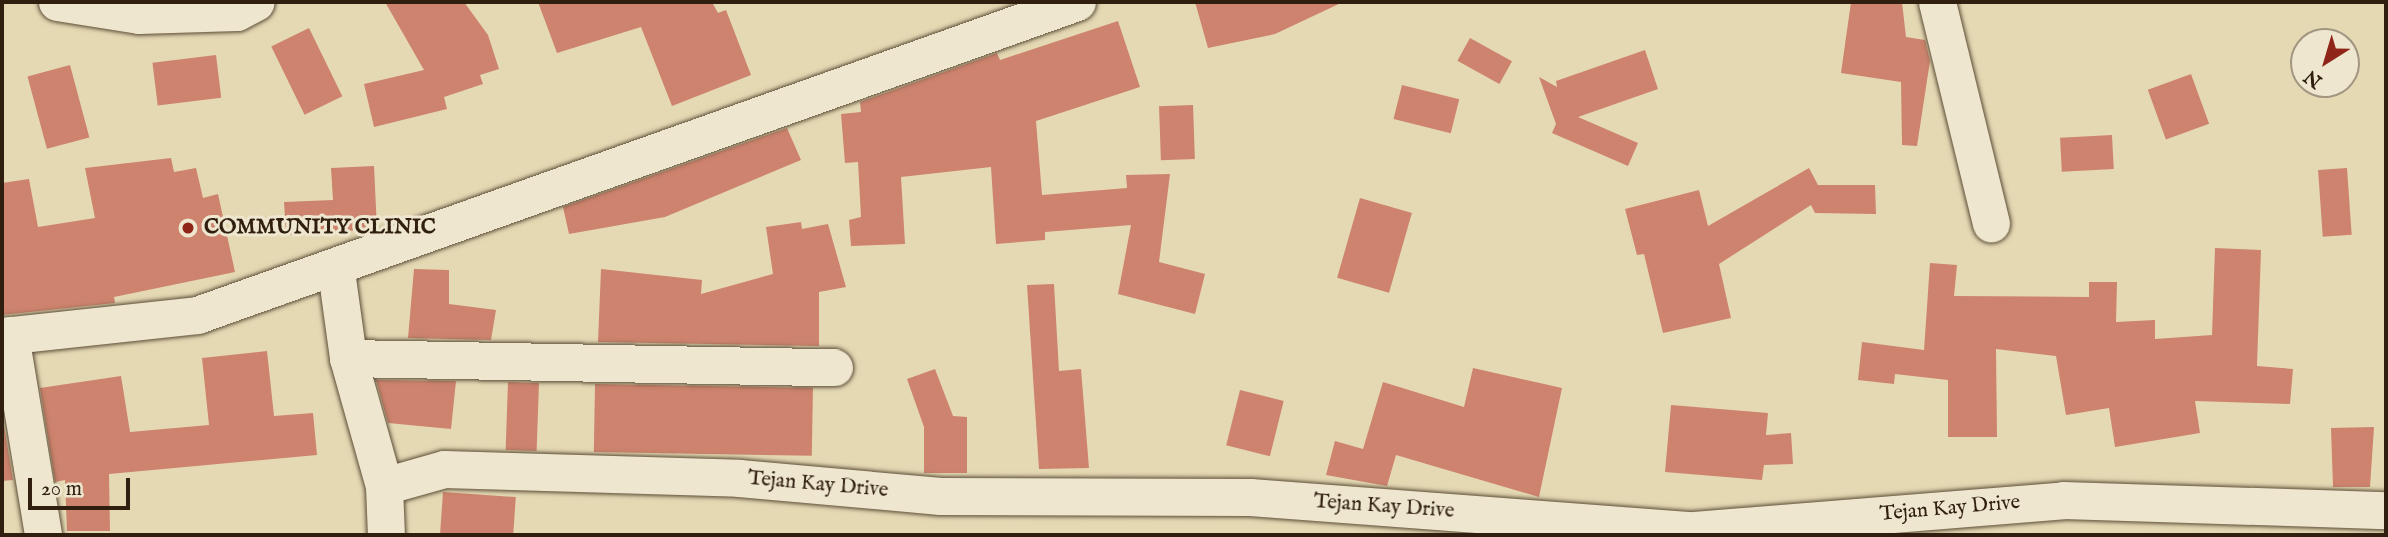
<!DOCTYPE html>
<style>
body{margin:0}
#map{position:relative;width:2388px;height:537px;overflow:hidden;background:#e5d9b4;font-family:"IM FELL English",serif}
div>[style]{position:absolute}
[style*='--x']{left:calc(var(--x)*1px);top:calc(var(--y)*1px);width:calc(var(--w)*1px);rotate:calc(var(--a)*1deg)}
.building>*{inset:0;background:#cd836e;transform-origin:0 0}
.roads{filter:drop-shadow(0 0 2px #5d4e38) drop-shadow(0 0 2px #5d4e38)}
.minor>*{height:37px;margin:-18.5px;padding:0 18.5px;transform-origin:18.5px;border-radius:18.5px;background:#eee6ce}
.dots>*{width:19px;height:19px;translate:-50% -50%;box-sizing:border-box;border:4px solid #eee6ce;border-radius:50%}
span{translate:-50% -50%;white-space:nowrap;text-align:center;line-height:1.15;-webkit-text-stroke:6px #eee6ce;paint-order:stroke}
.poi-label{font-size:21px;color:#301f0f;font-weight:700}
.left{translate:0 -50%;text-align:left}
.street-label{font-size:21px;color:#301f0f}
.frame{position:absolute;inset:0;border:4px solid #301f0f;pointer-events:none}
.north{position:absolute;left:2290px;top:28px;width:70px;height:70px;box-sizing:border-box;background:#eee6ce;border:2px solid #a29682;border-radius:50%;rotate:217deg;font-size:19px;font-weight:700;line-height:28px;text-align:center;color:#301f0f}
.north::after{content:'';display:block;margin:auto;width:24px;height:32px;background:#8f2418;clip-path:polygon(50% 0,100% 100%,50% 72%,0 100%)}
.scale{position:absolute;left:28px;top:478px;width:102px;height:32px;box-sizing:border-box;border:4px solid #301f0f;border-top:0;padding-left:9px;font-size:21px;line-height:24px;white-space:nowrap;color:#301f0f;-webkit-text-stroke:5px #eee6ce;paint-order:stroke}
</style>
<div id="map">
<div class="building">
<div style="clip-path:polygon(385px 2px,464px 2px,488px 35px,499px 69px,480px 75px,483px 84px,444px 97px,447px 109px,374px 127px,364px 84px,424px 70px)"></div>
<div style="clip-path:polygon(538px 2px,712px 2px,718px 13px,726px 10px,751px 75px,672px 106px,641px 27px,557px 53px)"></div>
<div style="clip-path:polygon(1195px 2px,1343px 2px,1275px 34px,1208px 48px)"></div>
<div style="clip-path:polygon(1851px 2px,1902px 2px,1906px 37px,1925px 40px,1930px 61px,1917px 146px,1902px 145px,1901px 82px,1841px 73px)"></div>
<div style="clip-path:polygon(1118px 21px,1140px 87px,1036px 121px,1042px 195px,1127px 188px,1126px 175px,1170px 174px,1159px 262px,1205px 274px,1195px 314px,1118px 294px,1131px 225px,1045px 232px,1045px 240px,996px 244px,991px 167px,901px 177px,905px 244px,851px 246px,849px 220px,861px 217px,858px 162px,845px 163px,841px 114px,861px 112px,860px 102px,997px 53px,1000px 60px)"></div>
<div style="left:309px;top:28px;width:76px;height:42px;rotate:64deg"></div>
<div style="left:1470px;top:38px;width:48px;height:26px;rotate:29deg"></div>
<div style="clip-path:polygon(1645px 50px,1658px 89px,1578px 117px,1638px 143px,1628px 166px,1552px 133px,1556px 124px,1539px 77px,1557px 87px,1556px 81px)"></div>
<div style="left:216px;top:55px;width:43px;height:64px;rotate:83deg"></div>
<div style="left:70px;top:65px;width:75px;height:44px;rotate:75deg"></div>
<div style="left:2191px;top:74px;width:53px;height:46px;rotate:70deg"></div>
<div style="left:1402px;top:85px;width:59px;height:35px;rotate:14deg"></div>
<div style="left:1193px;top:105px;width:54px;height:34px;rotate:88deg"></div>
<div style="clip-path:polygon(787px 128px,801px 160px,665px 217px,569px 234px,563px 207px)"></div>
<div style="left:2112px;top:135px;width:34px;height:52px;rotate:87deg"></div>
<div style="clip-path:polygon(171px 158px,174px 172px,196px 168px,203px 198px,218px 194px,235px 272px,114px 297px,115px 303px,2px 315px,2px 183px,29px 179px,38px 227px,95px 218px,85px 168px)"></div>
<div style="clip-path:polygon(374px 166px,377px 229px,286px 235px,284px 202px,333px 200px,331px 168px)"></div>
<div style="clip-path:polygon(1809px 168px,1818px 185px,1875px 185px,1876px 214px,1815px 213px,1811px 205px,1719px 264px,1731px 318px,1663px 333px,1644px 254px,1637px 255px,1625px 209px,1699px 190px,1708px 226px)"></div>
<div style="left:2347px;top:168px;width:67px;height:29px;rotate:86deg"></div>
<div style="left:1360px;top:198px;width:54px;height:83px;rotate:16deg"></div>
<div style="clip-path:polygon(801px 222px,802px 229px,828px 224px,846px 287px,819px 292px,819px 346px,598px 342px,601px 269px,702px 280px,701px 294px,773px 274px,766px 227px)"></div>
<div style="clip-path:polygon(2215px 248px,2261px 250px,2257px 366px,2293px 369px,2290px 404px,2195px 401px,2200px 433px,2115px 447px,2109px 408px,2066px 415px,2056px 356px,1996px 349px,1997px 437px,1948px 437px,1948px 380px,1895px 374px,1894px 384px,1858px 380px,1862px 342px,1924px 350px,1930px 263px,1957px 265px,1954px 296px,2089px 297px,2089px 282px,2117px 282px,2116px 322px,2155px 320px,2155px 339px,2212px 335px)"></div>
<div style="clip-path:polygon(414px 269px,449px 270px,449px 304px,496px 310px,491px 340px,408px 338px)"></div>
<div style="clip-path:polygon(1054px 284px,1059px 371px,1081px 369px,1089px 468px,1039px 469px,1027px 285px)"></div>
<div style="clip-path:polygon(267px 351px,274px 416px,313px 413px,317px 455px,109px 474px,110px 531px,67px 531px,65px 480px,55px 482px,40px 388px,121px 376px,130px 432px,209px 425px,202px 358px)"></div>
<div style="clip-path:polygon(1473px 368px,1562px 388px,1539px 497px,1396px 455px,1387px 486px,1326px 475px,1335px 441px,1363px 449px,1383px 382px,1464px 407px)"></div>
<div style="clip-path:polygon(935px 369px,953px 416px,967px 417px,967px 473px,924px 473px,924px 427px,907px 379px)"></div>
<div style="clip-path:polygon(376px 380px,456px 381px,451px 429px,388px 423px)"></div>
<div style="left:508px;top:382px;width:31px;height:68px;rotate:2deg"></div>
<div style="left:595px;top:384px;width:218px;height:68px;rotate:1deg"></div>
<div style="left:1240px;top:390px;width:45px;height:57px;rotate:14deg"></div>
<div style="clip-path:polygon(1671px 405px,1768px 413px,1766px 435px,1791px 433px,1793px 464px,1764px 465px,1762px 480px,1665px 472px)"></div>
<div style="clip-path:polygon(2px 414px,13px 480px,2px 481px)"></div>
<div style="clip-path:polygon(2374px 427px,2370px 487px,2333px 487px,2331px 428px)"></div>
<div style="left:443px;top:492px;width:73px;height:43px;rotate:4deg"></div>
</div>
<div class="roads">
<div class="minor">
<div style="--x:57;--y:2;--w:83;--a:9"></div>
<div style="--x:139;--y:15;--w:98;--a:-1.8"></div>
<div style="--x:237;--y:12;--w:21;--a:-28"></div>
<div style="--x:1937;--y:2;--w:228;--a:76.3"></div>
<div style="--x:336;--y:271;--w:88;--a:82.1"></div>
<div style="--x:348;--y:358;--w:133;--a:74.3"></div>
<div style="--x:384;--y:486;--w:49;--a:87.7"></div>
<div style="--x:10;--y:335;--w:203;--a:80.6"></div>
<div style="--x:2;--y:336;--w:196;--a:-6.1"></div>
<div style="--x:197;--y:315;--w:934;--a:-19.58"></div>
<div style="--x:348;--y:358;--w:486;--a:1.1"></div>
<div style="--x:384;--y:486;--w:62;--a:-15.8"></div>
<div style="--x:444;--y:469;--w:295;--a:1.7"></div>
<div style="--x:739;--y:478;--w:202;--a:5.1"></div>
<div style="--x:940;--y:496;--w:310;--a:0.2"></div>
<div style="--x:1250;--y:497;--w:445;--a:4.3"></div>
<div style="--x:1694;--y:530;--w:370;--a:-4.6"></div>
<div style="--x:2063;--y:500;--w:323;--a:1.8"></div>
</div>
</div>
<div class="dots">
<div style="left:188px;top:228px;background:#8f2418"></div>
</div>
<div class="poi-label">
<span class="left" style="left:204px;top:228px">COMMUNITY CLINIC</span>
</div>
<div class="street-label">
<span style="left:818px;top:485px;rotate:5deg">Tejan Kay Drive</span>
<span style="left:1384px;top:507px;rotate:4deg">Tejan Kay Drive</span>
<span style="left:1950px;top:509px;rotate:-5deg">Tejan Kay Drive</span>
</div>
<div class="frame"></div>
<div class="north">N</div>
<div class="scale">20 m</div>
</div>
